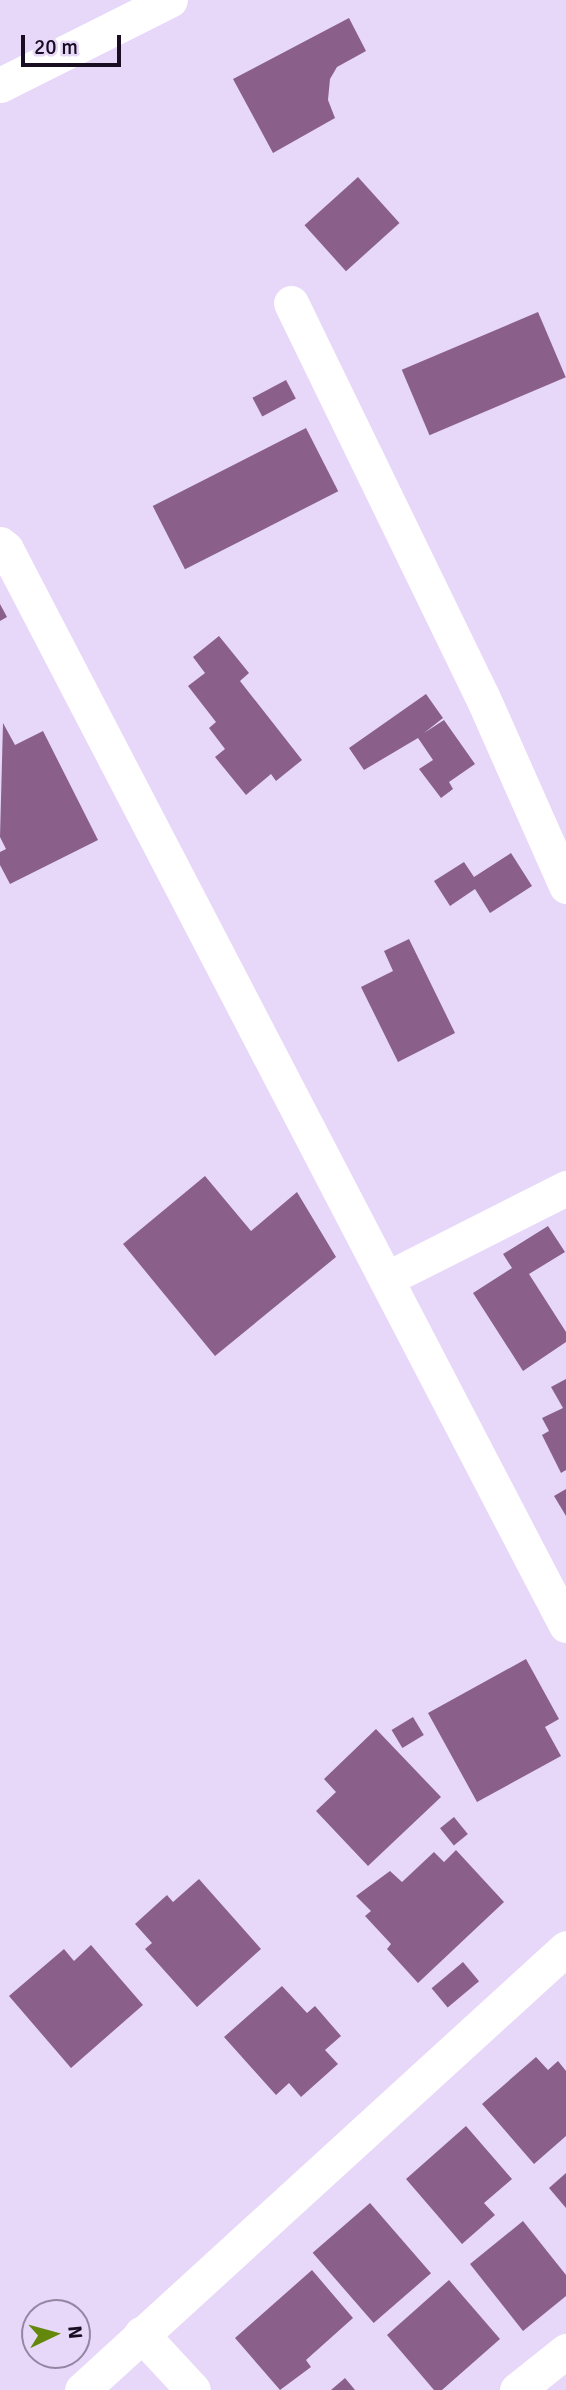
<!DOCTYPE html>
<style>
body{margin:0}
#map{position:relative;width:566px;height:2390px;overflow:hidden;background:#e7d7f9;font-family:Signika,sans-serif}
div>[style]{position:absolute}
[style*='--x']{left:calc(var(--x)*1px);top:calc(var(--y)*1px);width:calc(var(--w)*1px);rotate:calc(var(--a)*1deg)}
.building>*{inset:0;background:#8a608b;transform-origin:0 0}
.street>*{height:35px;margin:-17.5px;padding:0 17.5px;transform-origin:17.5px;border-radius:17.5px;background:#fff}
span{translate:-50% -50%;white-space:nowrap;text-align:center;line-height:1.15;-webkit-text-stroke:5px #e7d7f9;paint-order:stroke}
.north{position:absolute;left:21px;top:2299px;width:70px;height:70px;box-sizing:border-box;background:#e7d7f9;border:2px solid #9486a3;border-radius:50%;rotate:85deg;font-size:19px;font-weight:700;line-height:28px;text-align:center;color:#180d21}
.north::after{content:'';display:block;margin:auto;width:24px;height:32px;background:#63880c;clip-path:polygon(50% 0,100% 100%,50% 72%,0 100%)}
.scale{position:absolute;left:21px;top:35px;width:100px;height:32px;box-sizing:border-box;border:4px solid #180d21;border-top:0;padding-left:9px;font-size:21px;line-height:24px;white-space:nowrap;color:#180d21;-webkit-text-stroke:5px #e7d7f9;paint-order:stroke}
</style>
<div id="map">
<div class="building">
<div style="clip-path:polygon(349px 18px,366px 51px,337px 67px,330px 79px,328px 100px,335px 118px,273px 153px,233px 79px)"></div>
<div style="left:358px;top:177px;width:62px;height:72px;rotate:48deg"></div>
<div style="left:538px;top:312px;width:71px;height:148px;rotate:67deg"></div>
<div style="left:286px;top:380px;width:21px;height:38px;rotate:62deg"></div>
<div style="left:306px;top:428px;width:71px;height:172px;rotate:63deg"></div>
<div style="clip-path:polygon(0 604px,7px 617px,0 621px)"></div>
<div style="clip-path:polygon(219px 636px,249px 673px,240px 681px,302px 760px,276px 781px,271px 774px,246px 795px,215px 757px,225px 749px,209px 728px,216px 722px,188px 686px,205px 673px,193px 657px)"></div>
<div style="clip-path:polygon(426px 694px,443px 718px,424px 733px,444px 720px,475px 764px,449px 782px,453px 789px,441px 798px,419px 769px,433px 760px,418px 738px,364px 770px,349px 748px)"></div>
<div style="clip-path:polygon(3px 723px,15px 745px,43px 731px,98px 840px,10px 884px,0 865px,0 852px,6px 849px,0 837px)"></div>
<div style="clip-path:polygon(511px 853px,532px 886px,490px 913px,475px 889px,450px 906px,434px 881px,464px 862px,474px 877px)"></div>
<div style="clip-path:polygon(409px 939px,455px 1033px,398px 1062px,361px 987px,393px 971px,384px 951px)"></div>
<div style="clip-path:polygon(205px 1176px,251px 1231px,297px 1192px,336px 1257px,215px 1356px,123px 1244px)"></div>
<div style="clip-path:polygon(548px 1226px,565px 1252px,529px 1274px,566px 1332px,566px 1342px,523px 1371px,473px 1293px,512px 1268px,503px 1254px)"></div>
<div style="clip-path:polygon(566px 1379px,566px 1470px,561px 1473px,542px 1435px,549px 1431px,542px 1418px,563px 1408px,551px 1387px)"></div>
<div style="clip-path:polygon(566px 1489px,566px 1516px,554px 1496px)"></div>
<div style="clip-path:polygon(526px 1659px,559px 1719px,545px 1727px,561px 1756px,477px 1802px,428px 1713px)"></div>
<div style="left:413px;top:1717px;width:21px;height:25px;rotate:59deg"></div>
<div style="clip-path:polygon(376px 1729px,441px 1797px,368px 1866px,316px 1811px,336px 1792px,324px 1779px)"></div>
<div style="left:454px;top:1817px;width:22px;height:18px;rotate:51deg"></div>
<div style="clip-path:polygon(456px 1850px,504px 1902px,418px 1983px,387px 1949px,391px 1944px,365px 1916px,371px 1911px,356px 1896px,390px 1871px,402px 1882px,434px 1852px,444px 1862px)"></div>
<div style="clip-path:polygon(199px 1879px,261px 1949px,197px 2007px,145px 1949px,152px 1943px,135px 1924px,167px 1895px,173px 1902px)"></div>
<div style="clip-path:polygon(91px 1945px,143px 2005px,71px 2068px,9px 1996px,64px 1949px,74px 1961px)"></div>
<div style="left:463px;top:1962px;width:25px;height:41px;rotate:50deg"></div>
<div style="clip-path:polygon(282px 1986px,307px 2013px,315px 2006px,341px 2036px,325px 2050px,338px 2064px,301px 2097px,289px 2083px,276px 2095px,224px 2037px)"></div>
<div style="clip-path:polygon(536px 2057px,548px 2070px,558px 2061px,566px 2071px,566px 2136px,534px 2164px,482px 2104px)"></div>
<div style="clip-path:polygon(466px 2126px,512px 2179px,484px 2203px,495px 2215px,462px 2244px,406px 2179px)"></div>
<div style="clip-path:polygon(566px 2173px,566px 2208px,549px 2188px)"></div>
<div style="left:370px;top:2203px;width:93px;height:76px;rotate:49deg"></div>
<div style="clip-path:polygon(523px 2221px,566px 2275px,566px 2296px,523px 2331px,470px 2264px)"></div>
<div style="clip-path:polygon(312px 2270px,353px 2318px,306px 2360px,311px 2367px,280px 2390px,235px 2338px)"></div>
<div style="clip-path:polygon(449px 2280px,500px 2339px,442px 2390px,434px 2390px,387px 2335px)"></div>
<div style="clip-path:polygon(345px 2378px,355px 2390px,331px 2390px)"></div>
</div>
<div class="street">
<div style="--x:0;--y:85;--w:190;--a:-26.6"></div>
<div style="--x:291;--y:303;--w:437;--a:64.1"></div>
<div style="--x:482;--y:696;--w:208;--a:66.1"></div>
<div style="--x:0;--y:544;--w:8;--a:40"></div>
<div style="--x:6;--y:549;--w:1213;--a:62.51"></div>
<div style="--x:386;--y:1279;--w:202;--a:-26.8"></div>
<div style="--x:141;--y:2334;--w:76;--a:47.1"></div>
<div style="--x:82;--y:2390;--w:655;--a:-42.4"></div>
<div style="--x:517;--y:2390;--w:63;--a:-38.5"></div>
</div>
<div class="north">N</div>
<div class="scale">20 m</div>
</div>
